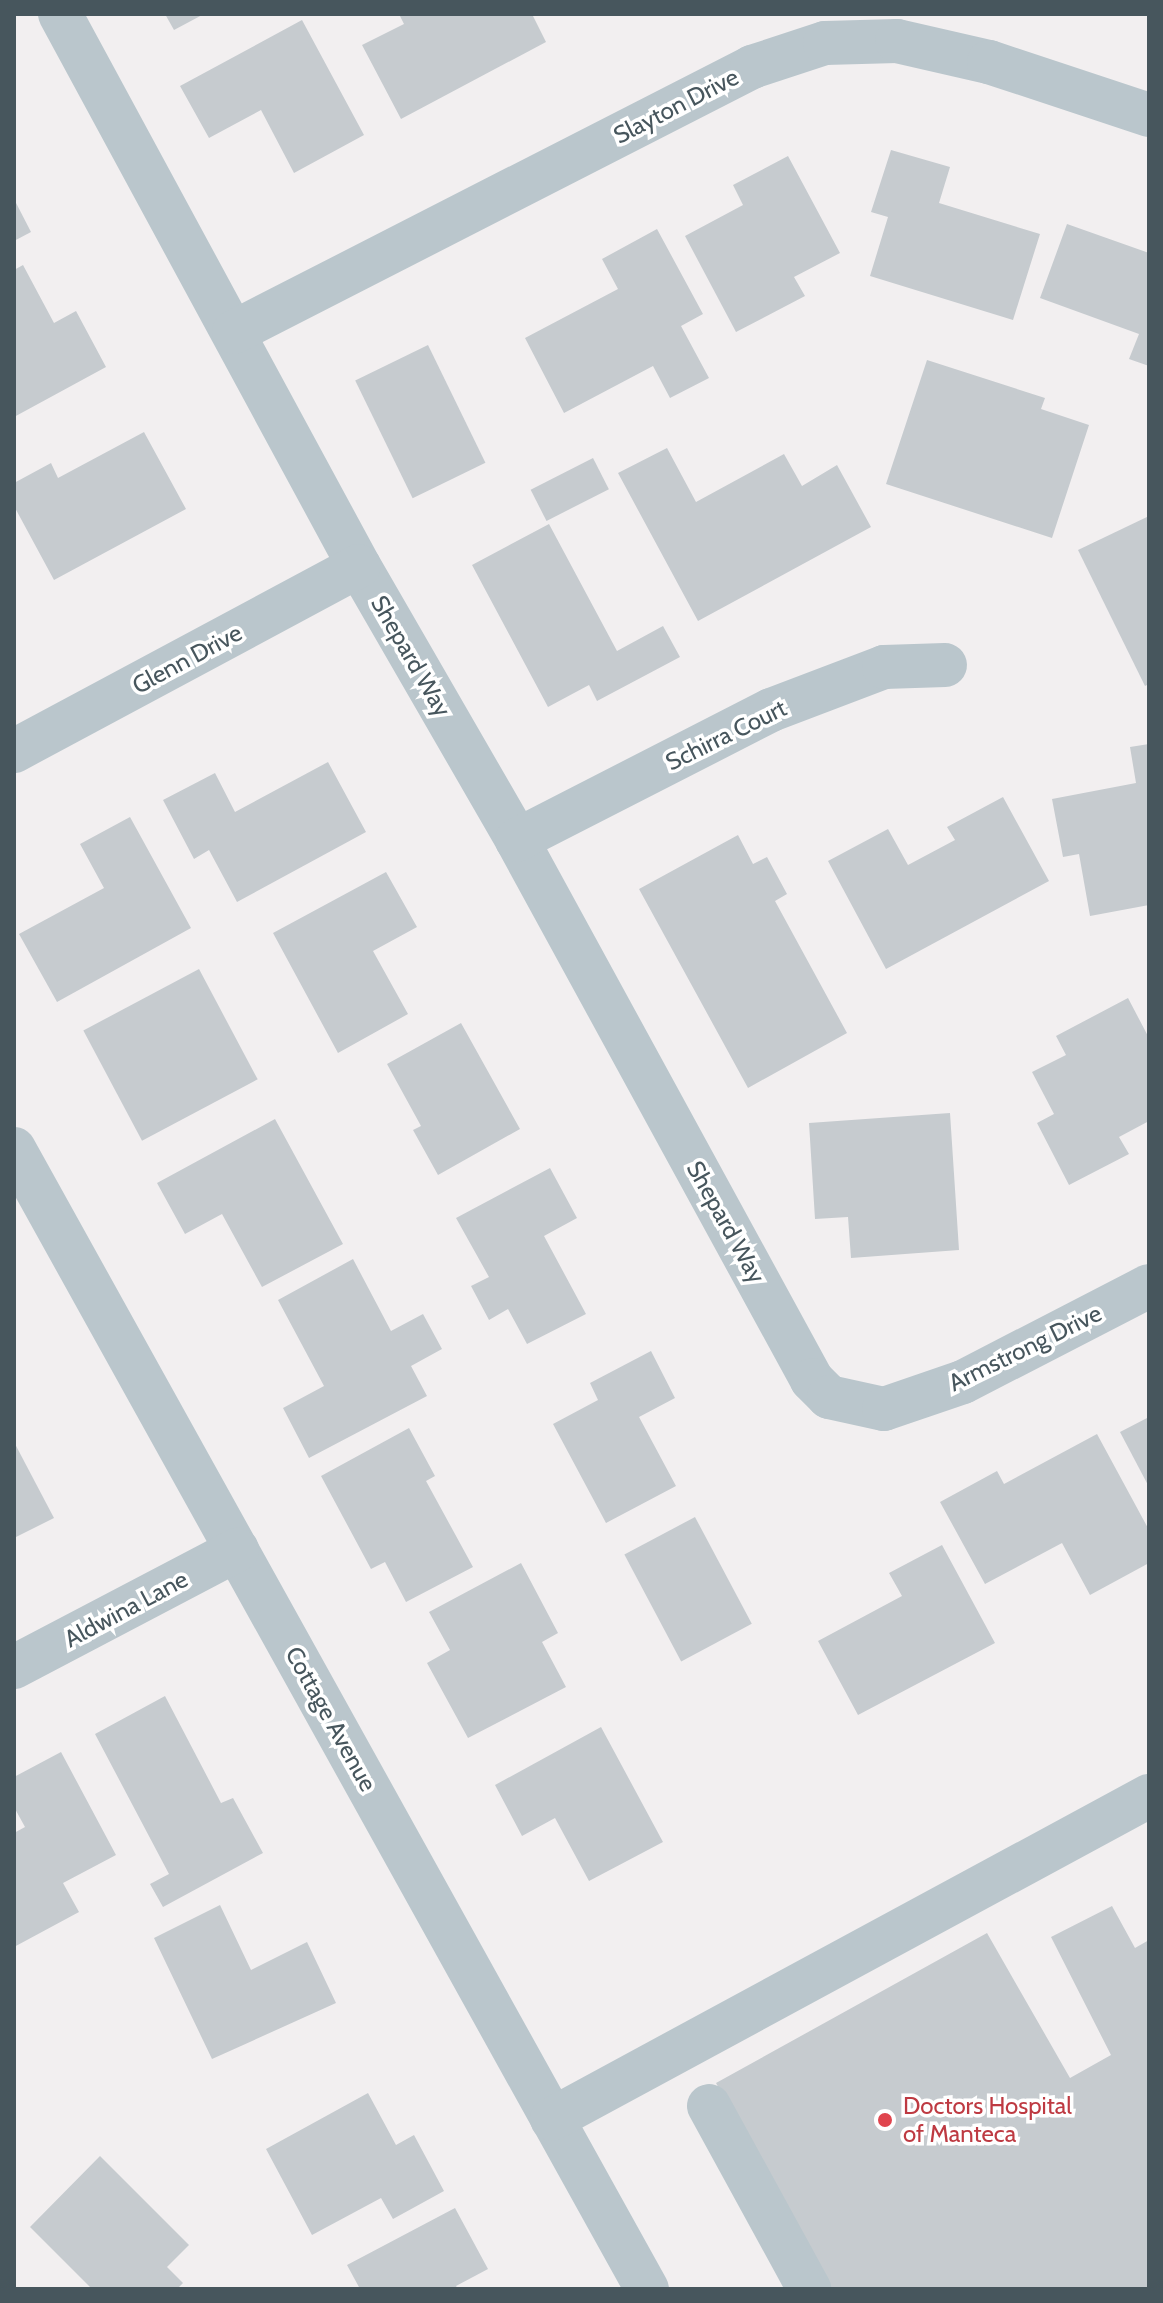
<!DOCTYPE html>
<style>
body{margin:0}
#map{position:relative;width:1163px;height:2303px;overflow:hidden;background:#f2eff0;font-family:Cabin,sans-serif}
div>[style]{position:absolute}
[style*='--x']{left:calc(var(--x)*1px);top:calc(var(--y)*1px);width:calc(var(--w)*1px);rotate:calc(var(--a)*1deg)}
.building>*{inset:0;background:#c6cbcf;transform-origin:0 0}
.minor>*{height:44px;margin:-22px;padding:0 22px;transform-origin:22px;border-radius:22px;background:#bac6cc}
.dots>*{width:22px;height:22px;translate:-50% -50%;box-sizing:border-box;border:4px solid #fff;border-radius:50%}
span{translate:-50% -50%;white-space:nowrap;text-align:center;line-height:1.15;-webkit-text-stroke:7px #fff;paint-order:stroke}
.street-label{font-size:24px;color:#47565d}
.health-label{font-size:24px;color:#be3a42}
.left{translate:0 -50%;text-align:left}
.frame{position:absolute;inset:0;border:16px solid #47565d;pointer-events:none}
</style>
<div id="map">
<div class="building">
<div style="clip-path:polygon(165px 14px,204px 14px,174px 30px)"></div>
<div style="clip-path:polygon(399px 14px,532px 14px,546px 42px,401px 119px,362px 45px,404px 24px)"></div>
<div style="clip-path:polygon(302px 20px,364px 135px,294px 173px,261px 110px,209px 138px,180px 86px)"></div>
<div style="clip-path:polygon(891px 150px,950px 167px,939px 203px,1040px 234px,1013px 320px,870px 276px,888px 217px,871px 212px)"></div>
<div style="clip-path:polygon(788px 156px,840px 253px,794px 277px,805px 296px,736px 332px,685px 236px,743px 205px,733px 185px)"></div>
<div style="clip-path:polygon(14px 199px,31px 232px,14px 241px)"></div>
<div style="clip-path:polygon(1067px 224px,1149px 253px,1149px 366px,1129px 359px,1139px 334px,1040px 298px)"></div>
<div style="clip-path:polygon(657px 229px,703px 314px,681px 326px,709px 378px,670px 398px,653px 366px,564px 413px,525px 338px,618px 289px,602px 259px)"></div>
<div style="clip-path:polygon(23px 265px,54px 323px,76px 311px,106px 367px,14px 417px,14px 270px)"></div>
<div style="left:428px;top:345px;width:131px;height:81px;rotate:64deg"></div>
<div style="clip-path:polygon(927px 360px,1045px 398px,1041px 409px,1089px 425px,1052px 538px,886px 484px)"></div>
<div style="clip-path:polygon(144px 432px,186px 509px,54px 580px,14px 506px,14px 483px,51px 463px,58px 478px)"></div>
<div style="clip-path:polygon(667px 448px,696px 502px,784px 454px,802px 486px,837px 465px,871px 527px,698px 621px,618px 473px)"></div>
<div style="left:593px;top:458px;width:35px;height:70px;rotate:63deg"></div>
<div style="clip-path:polygon(1149px 516px,1149px 684px,1145px 686px,1078px 550px)"></div>
<div style="clip-path:polygon(549px 524px,617px 651px,663px 626px,680px 657px,597px 701px,589px 685px,548px 707px,472px 565px)"></div>
<div style="clip-path:polygon(1149px 744px,1149px 905px,1090px 916px,1079px 854px,1063px 857px,1052px 799px,1136px 783px,1130px 747px)"></div>
<div style="clip-path:polygon(328px 762px,366px 832px,237px 902px,209px 850px,194px 859px,163px 800px,215px 773px,235px 812px)"></div>
<div style="clip-path:polygon(1003px 797px,1049px 881px,886px 969px,828px 861px,888px 829px,908px 865px,955px 840px,947px 827px)"></div>
<div style="clip-path:polygon(130px 817px,191px 928px,57px 1002px,19px 934px,104px 888px,80px 844px)"></div>
<div style="clip-path:polygon(738px 835px,753px 864px,767px 857px,787px 894px,775px 901px,847px 1033px,748px 1088px,639px 889px)"></div>
<div style="clip-path:polygon(386px 872px,417px 927px,373px 951px,408px 1014px,338px 1053px,273px 933px)"></div>
<div style="left:199px;top:969px;width:125px;height:131px;rotate:62deg"></div>
<div style="clip-path:polygon(1128px 998px,1149px 1038px,1149px 1121px,1119px 1137px,1129px 1154px,1069px 1185px,1037px 1123px,1054px 1114px,1032px 1072px,1066px 1055px,1056px 1036px)"></div>
<div style="clip-path:polygon(461px 1023px,520px 1129px,438px 1175px,413px 1130px,421px 1126px,387px 1064px)"></div>
<div style="clip-path:polygon(950px 1113px,959px 1250px,851px 1258px,848px 1217px,815px 1219px,809px 1123px)"></div>
<div style="clip-path:polygon(275px 1119px,343px 1244px,262px 1287px,222px 1214px,185px 1234px,157px 1183px)"></div>
<div style="clip-path:polygon(550px 1168px,577px 1218px,544px 1236px,586px 1314px,527px 1344px,508px 1309px,489px 1320px,471px 1286px,489px 1277px,456px 1218px)"></div>
<div style="clip-path:polygon(353px 1259px,391px 1331px,423px 1314px,442px 1349px,411px 1366px,427px 1396px,309px 1458px,283px 1408px,324px 1386px,278px 1300px)"></div>
<div style="clip-path:polygon(651px 1351px,675px 1398px,639px 1417px,676px 1486px,606px 1523px,553px 1424px,598px 1400px,590px 1383px)"></div>
<div style="clip-path:polygon(1149px 1417px,1149px 1487px,1120px 1432px)"></div>
<div style="clip-path:polygon(409px 1428px,435px 1476px,426px 1481px,473px 1567px,406px 1602px,385px 1562px,371px 1569px,321px 1476px)"></div>
<div style="clip-path:polygon(1097px 1434px,1149px 1530px,1149px 1563px,1090px 1595px,1062px 1543px,985px 1584px,940px 1502px,997px 1471px,1004px 1484px)"></div>
<div style="clip-path:polygon(14px 1442px,54px 1518px,14px 1538px)"></div>
<div style="left:695px;top:1517px;width:121px;height:80px;rotate:62deg"></div>
<div style="clip-path:polygon(942px 1545px,995px 1643px,858px 1715px,818px 1641px,902px 1596px,889px 1573px)"></div>
<div style="clip-path:polygon(521px 1563px,558px 1633px,542px 1642px,566px 1687px,468px 1738px,427px 1663px,450px 1650px,429px 1612px)"></div>
<div style="clip-path:polygon(165px 1696px,221px 1803px,233px 1798px,263px 1853px,163px 1907px,150px 1884px,169px 1874px,95px 1734px)"></div>
<div style="clip-path:polygon(601px 1727px,663px 1842px,589px 1881px,555px 1818px,522px 1836px,495px 1785px)"></div>
<div style="clip-path:polygon(61px 1752px,116px 1855px,63px 1883px,79px 1912px,14px 1947px,14px 1833px,25px 1827px,14px 1807px,14px 1777px)"></div>
<div style="clip-path:polygon(220px 1905px,251px 1970px,307px 1942px,336px 2003px,212px 2059px,154px 1938px)"></div>
<div style="clip-path:polygon(1112px 1906px,1135px 1948px,1149px 1940px,1149px 2289px,829px 2289px,716px 2083px,987px 1933px,1070px 2078px,1111px 2055px,1051px 1937px)"></div>
<div style="clip-path:polygon(368px 2093px,396px 2145px,414px 2135px,444px 2191px,393px 2219px,381px 2198px,312px 2235px,266px 2149px)"></div>
<div style="clip-path:polygon(100px 2156px,189px 2245px,167px 2267px,183px 2283px,177px 2289px,92px 2289px,30px 2227px)"></div>
<div style="clip-path:polygon(455px 2208px,488px 2269px,456px 2286px,458px 2289px,360px 2289px,347px 2265px)"></div>
</div>
<div class="minor">
<div style="--x:60;--y:14;--w:628;--a:61.56"></div>
<div style="--x:359;--y:566;--w:316;--a:60"></div>
<div style="--x:517;--y:840;--w:615;--a:61.35"></div>
<div style="--x:812;--y:1380;--w:24;--a:45"></div>
<div style="--x:829;--y:1397;--w:56;--a:12.3"></div>
<div style="--x:884;--y:1409;--w:83;--a:-18.9"></div>
<div style="--x:963;--y:1382;--w:209;--a:-27.3"></div>
<div style="--x:234;--y:332;--w:582;--a:-27.09"></div>
<div style="--x:752;--y:67;--w:77;--a:-18.2"></div>
<div style="--x:825;--y:43;--w:72;--a:-1.6"></div>
<div style="--x:897;--y:41;--w:94;--a:12.9"></div>
<div style="--x:989;--y:62;--w:169;--a:18.3"></div>
<div style="--x:14;--y:751;--w:391;--a:-28.2"></div>
<div style="--x:517;--y:840;--w:285;--a:-27.1"></div>
<div style="--x:771;--y:710;--w:121;--a:-20.8"></div>
<div style="--x:884;--y:667;--w:61;--a:-1.9"></div>
<div style="--x:14;--y:1149;--w:1304;--a:60.96"></div>
<div style="--x:14;--y:1667;--w:252;--a:-27.7"></div>
<div style="--x:709;--y:2106;--w:209;--a:61.3"></div>
<div style="--x:552;--y:2119;--w:679;--a:-28.42"></div>
</div>
<div class="dots">
<div style="left:885px;top:2120px;background:#e0444e"></div>
</div>
<div class="street-label">
<span style="left:676px;top:106px;rotate:-27deg">Slayton Drive</span>
<span style="left:411px;top:656px;rotate:60deg">Shepard Way</span>
<span style="left:187px;top:659px;rotate:-28deg">Glenn Drive</span>
<span style="left:726px;top:735px;rotate:-26deg">Schirra Court</span>
<span style="left:726px;top:1222px;rotate:61deg">Shepard Way</span>
<span style="left:1025px;top:1348px;rotate:-26deg">Armstrong Drive</span>
<span style="left:126px;top:1609px;rotate:-28deg">Aldwina Lane</span>
<span style="left:331px;top:1719px;rotate:61deg">Cottage Avenue</span>
</div>
<div class="health-label">
<span class="left" style="left:903px;top:2120px">Doctors Hospital<br>of Manteca</span>
</div>
<div class="frame"></div>
</div>
